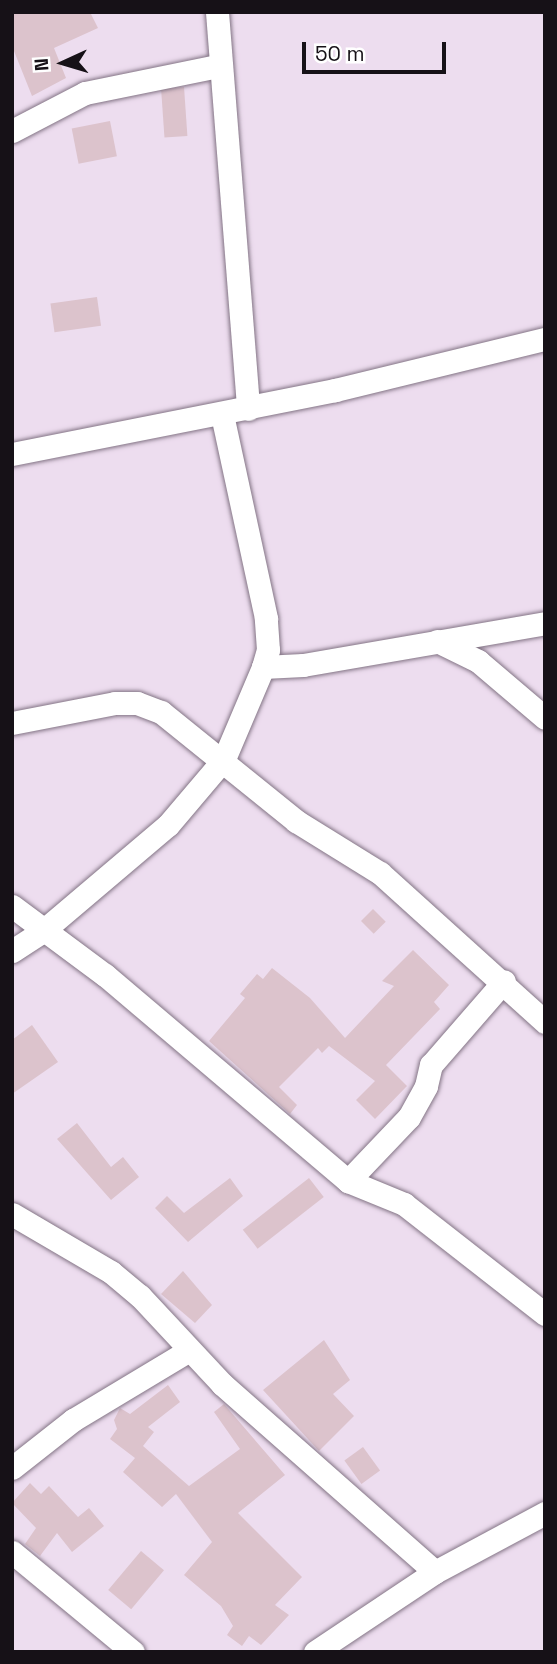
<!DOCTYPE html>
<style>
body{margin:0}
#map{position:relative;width:557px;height:1664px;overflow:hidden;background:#edddef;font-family:"Space Grotesk",sans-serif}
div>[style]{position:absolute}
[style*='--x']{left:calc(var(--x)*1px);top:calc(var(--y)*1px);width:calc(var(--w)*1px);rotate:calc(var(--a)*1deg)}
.building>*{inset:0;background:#dcc3cc;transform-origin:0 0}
.roads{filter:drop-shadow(0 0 2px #837485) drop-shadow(0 0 2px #837485)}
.minor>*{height:23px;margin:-11.5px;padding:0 11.5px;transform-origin:11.5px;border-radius:11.5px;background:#fff}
span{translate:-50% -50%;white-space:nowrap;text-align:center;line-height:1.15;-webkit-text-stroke:5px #fff;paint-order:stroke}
.frame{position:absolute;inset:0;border:14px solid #161117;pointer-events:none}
.north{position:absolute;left:28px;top:28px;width:70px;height:70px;-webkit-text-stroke:5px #fff;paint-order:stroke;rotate:266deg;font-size:19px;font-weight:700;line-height:28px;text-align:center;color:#161117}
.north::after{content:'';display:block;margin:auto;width:24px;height:32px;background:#161117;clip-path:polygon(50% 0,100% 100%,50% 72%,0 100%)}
.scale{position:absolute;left:302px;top:42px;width:144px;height:32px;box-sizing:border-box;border:4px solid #161117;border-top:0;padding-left:9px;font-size:21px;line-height:24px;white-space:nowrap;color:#161117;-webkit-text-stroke:5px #fff;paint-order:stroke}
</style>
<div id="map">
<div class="building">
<div style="clip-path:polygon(12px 12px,90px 12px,98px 28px,54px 48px,66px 78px,32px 96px,12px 46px)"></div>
<div style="left:184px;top:87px;width:49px;height:23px;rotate:86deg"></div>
<div style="left:110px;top:121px;width:36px;height:39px;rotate:79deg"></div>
<div style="left:97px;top:297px;width:29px;height:47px;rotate:82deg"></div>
<div style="left:373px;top:909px;width:18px;height:17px;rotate:45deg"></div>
<div style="clip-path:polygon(413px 950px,449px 985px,434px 1002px,440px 1009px,386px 1065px,407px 1086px,375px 1119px,356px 1100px,375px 1081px,329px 1046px,322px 1053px,318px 1048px,279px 1087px,297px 1105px,290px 1114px,209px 1041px,245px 998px,240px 994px,257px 974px,263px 979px,272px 968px,310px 998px,345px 1038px,394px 986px,382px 981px)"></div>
<div style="clip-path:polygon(32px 1025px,58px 1062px,12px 1094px,12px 1040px)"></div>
<div style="clip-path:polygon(77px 1123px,111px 1167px,123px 1157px,139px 1177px,111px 1200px,57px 1139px)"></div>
<div style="clip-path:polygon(230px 1178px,243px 1196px,188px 1242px,155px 1208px,167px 1196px,184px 1213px)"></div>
<div style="left:309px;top:1178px;width:24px;height:84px;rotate:52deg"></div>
<div style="clip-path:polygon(183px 1271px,212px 1305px,195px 1323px,161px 1294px)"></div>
<div style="clip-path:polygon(324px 1340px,350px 1380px,333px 1394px,354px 1416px,319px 1451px,263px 1390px)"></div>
<div style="clip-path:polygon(168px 1385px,180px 1402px,148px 1427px,154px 1432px,143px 1446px,189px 1486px,240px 1449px,214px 1412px,224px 1404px,285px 1475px,238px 1513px,302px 1577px,275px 1605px,289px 1615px,261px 1645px,249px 1636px,242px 1646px,227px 1635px,233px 1626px,221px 1606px,184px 1575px,212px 1542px,176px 1494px,162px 1507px,123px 1472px,135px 1458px,110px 1439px,117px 1429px,114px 1420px,120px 1408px,130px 1414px)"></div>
<div style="left:363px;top:1447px;width:29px;height:23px;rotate:54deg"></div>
<div style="clip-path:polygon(30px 1483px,41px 1494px,49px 1486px,78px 1517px,89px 1508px,104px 1526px,72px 1552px,57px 1533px,40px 1556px,25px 1544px,36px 1528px,12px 1503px)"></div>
<div style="left:141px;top:1551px;width:30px;height:51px;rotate:40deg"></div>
</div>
<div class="roads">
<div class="minor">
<div style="--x:217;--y:12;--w:398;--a:85.5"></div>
<div style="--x:12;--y:131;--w:82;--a:-27.5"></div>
<div style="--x:85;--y:93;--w:136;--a:-11.5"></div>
<div style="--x:12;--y:454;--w:329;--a:-11.2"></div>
<div style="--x:335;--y:390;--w:216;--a:-13.7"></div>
<div style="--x:437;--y:641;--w:46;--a:26"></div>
<div style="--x:478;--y:661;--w:88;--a:40.4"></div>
<div style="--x:263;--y:667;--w:40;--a:-2.9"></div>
<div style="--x:303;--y:665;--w:246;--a:-9.8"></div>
<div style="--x:12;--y:723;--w:105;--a:-11"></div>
<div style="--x:115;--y:703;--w:22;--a:0"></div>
<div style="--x:137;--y:703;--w:26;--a:21"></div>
<div style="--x:161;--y:712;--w:174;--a:38.9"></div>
<div style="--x:296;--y:821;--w:99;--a:31.8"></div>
<div style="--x:380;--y:873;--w:222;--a:42.1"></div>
<div style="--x:12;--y:906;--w:116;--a:36.6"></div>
<div style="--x:105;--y:975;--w:319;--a:40.3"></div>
<div style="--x:348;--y:1181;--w:61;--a:22.3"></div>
<div style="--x:404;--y:1204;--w:179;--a:38"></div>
<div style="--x:12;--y:951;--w:38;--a:-33"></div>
<div style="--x:44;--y:930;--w:162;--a:-40.3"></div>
<div style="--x:168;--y:825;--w:87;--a:-49.7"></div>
<div style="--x:224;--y:759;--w:100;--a:-67"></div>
<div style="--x:263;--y:667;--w:18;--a:-74"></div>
<div style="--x:268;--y:650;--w:32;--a:-94"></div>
<div style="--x:266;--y:618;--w:209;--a:-102.2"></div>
<div style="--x:348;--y:1181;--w:88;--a:-46.4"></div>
<div style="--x:409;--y:1117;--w:35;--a:-61"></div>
<div style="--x:426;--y:1086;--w:22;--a:-77"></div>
<div style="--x:431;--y:1065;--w:111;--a:-49"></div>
<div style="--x:12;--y:1214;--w:115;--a:30.4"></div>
<div style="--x:111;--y:1272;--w:38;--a:40"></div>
<div style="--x:140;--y:1296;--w:120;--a:47"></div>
<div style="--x:222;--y:1384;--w:284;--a:41.4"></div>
<div style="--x:12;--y:1468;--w:78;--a:-38.2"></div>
<div style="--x:73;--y:1420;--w:134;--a:-31"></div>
<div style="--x:12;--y:1552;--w:157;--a:39.6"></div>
<div style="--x:315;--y:1652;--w:144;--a:-33.7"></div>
<div style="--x:435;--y:1572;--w:125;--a:-28.2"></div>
</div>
</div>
<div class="frame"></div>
<div class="north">N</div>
<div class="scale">50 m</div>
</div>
